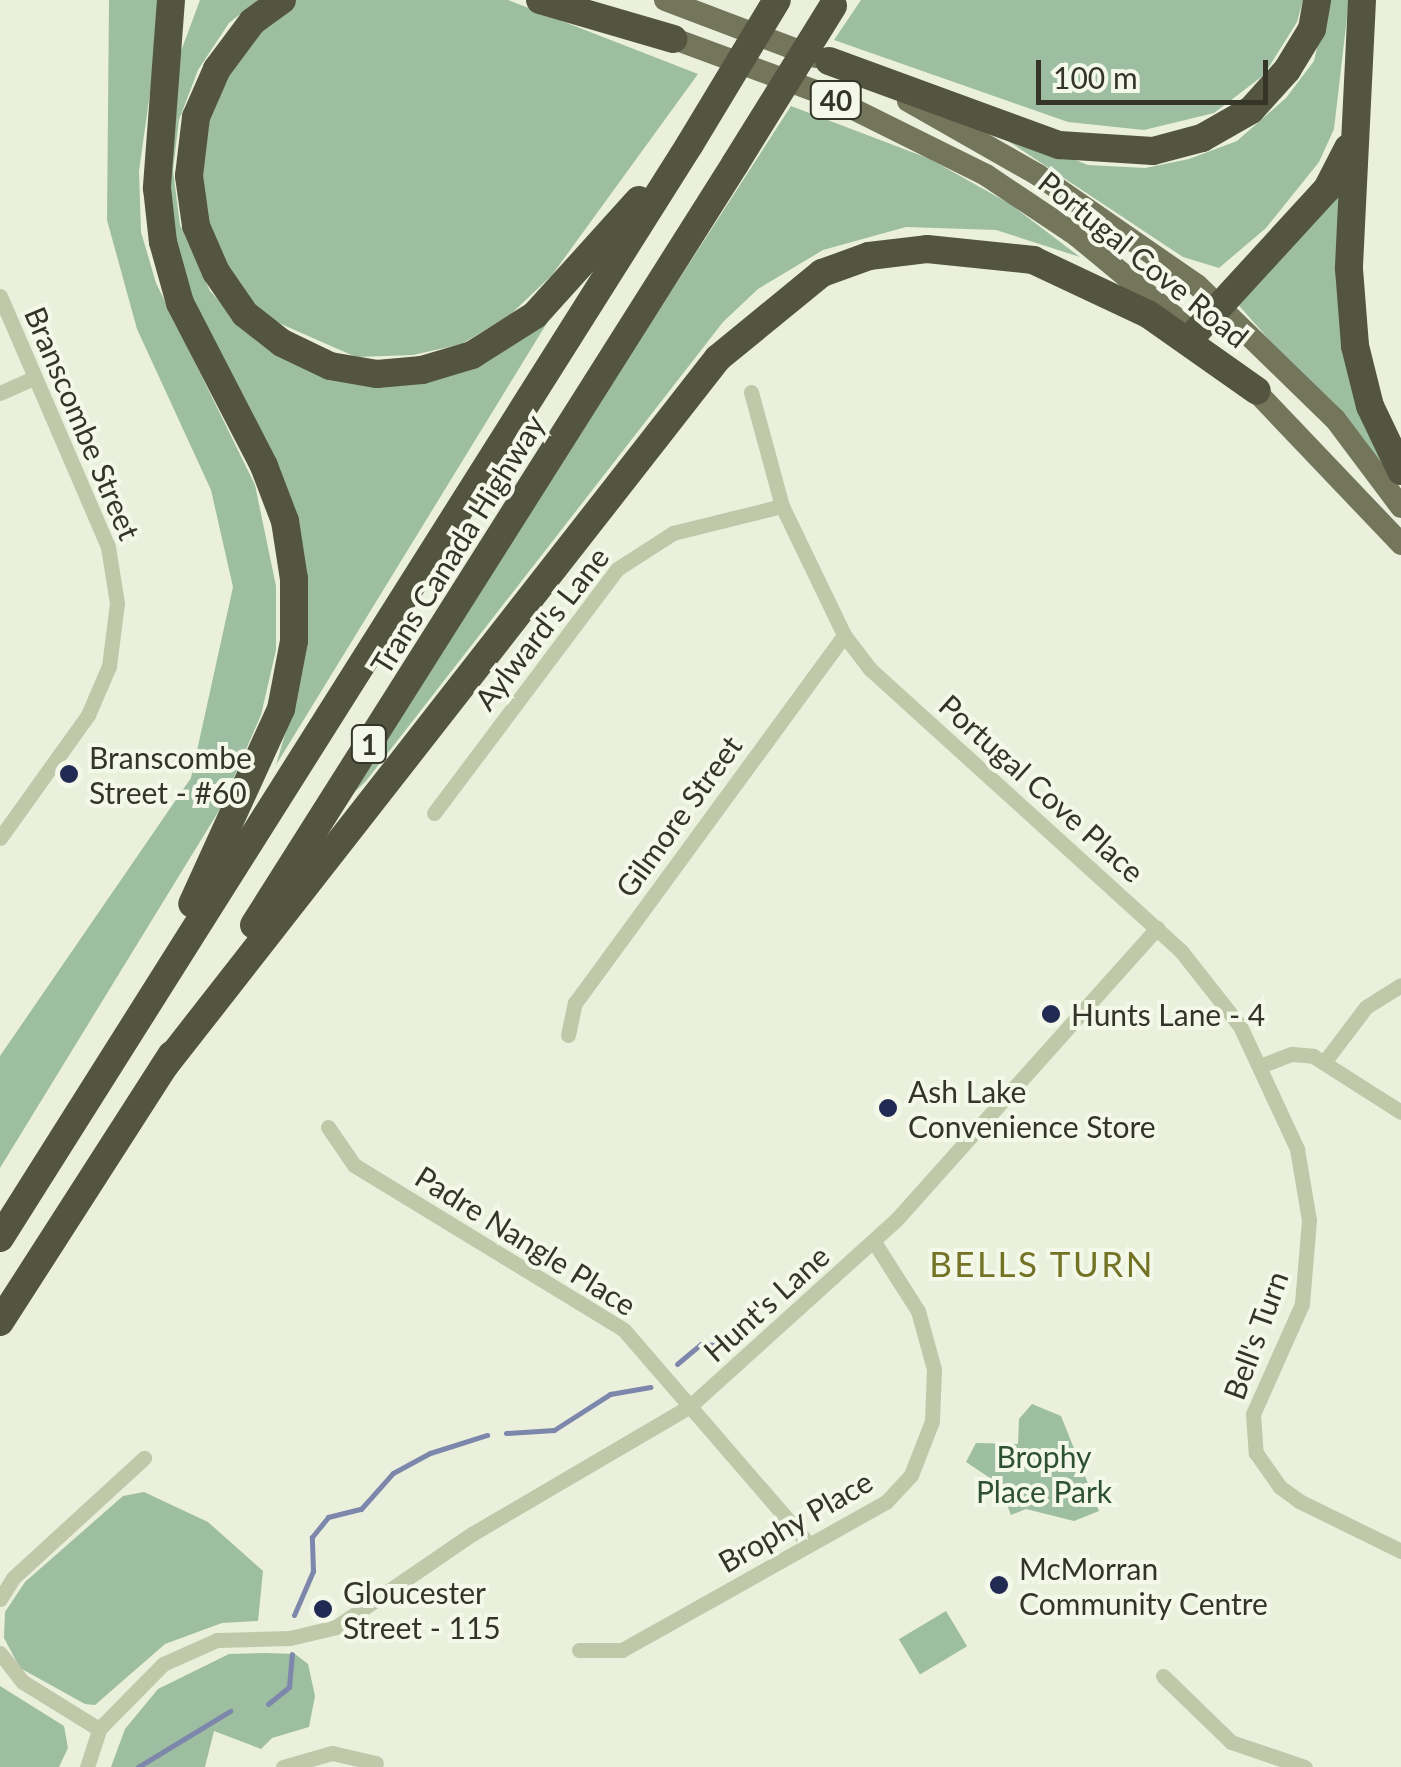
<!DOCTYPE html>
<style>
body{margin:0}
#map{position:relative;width:1401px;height:1767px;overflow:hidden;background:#eaf0dc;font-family:Lato,sans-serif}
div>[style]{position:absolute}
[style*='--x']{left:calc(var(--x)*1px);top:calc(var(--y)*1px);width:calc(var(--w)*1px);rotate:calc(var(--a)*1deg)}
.green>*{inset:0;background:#9dbea0;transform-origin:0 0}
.stream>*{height:5px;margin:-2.5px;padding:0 2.5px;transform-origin:2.5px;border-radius:2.5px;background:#7d86ab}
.street>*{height:15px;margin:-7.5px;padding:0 7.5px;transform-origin:7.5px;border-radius:7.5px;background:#c1c7a9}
.primary>*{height:22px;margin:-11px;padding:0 11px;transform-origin:11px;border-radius:11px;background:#73765a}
.highway>*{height:28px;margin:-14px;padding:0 14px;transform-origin:14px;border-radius:14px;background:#545540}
.highway-bridge>*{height:28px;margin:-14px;padding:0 14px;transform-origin:14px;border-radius:14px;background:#545540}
.dots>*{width:28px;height:28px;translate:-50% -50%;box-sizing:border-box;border:5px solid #f3f8e8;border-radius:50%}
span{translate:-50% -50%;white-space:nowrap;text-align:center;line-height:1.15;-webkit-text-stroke:8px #f3f8e8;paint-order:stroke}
.shield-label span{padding:2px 8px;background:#f3f8e8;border:2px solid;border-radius:8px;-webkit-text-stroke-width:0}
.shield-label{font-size:28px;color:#343528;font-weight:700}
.street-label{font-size:30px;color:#343528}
.poi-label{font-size:30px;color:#343528}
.left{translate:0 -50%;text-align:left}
.park-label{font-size:30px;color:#2e5132}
.quarter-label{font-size:35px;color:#737225;letter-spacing:2.5px}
.scale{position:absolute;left:1036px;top:60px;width:232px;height:45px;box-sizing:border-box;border:5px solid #343528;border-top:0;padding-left:12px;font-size:30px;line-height:35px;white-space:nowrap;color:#343528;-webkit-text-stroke:8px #f3f8e8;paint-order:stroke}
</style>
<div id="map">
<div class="green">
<div style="clip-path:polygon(109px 0,163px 0,139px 171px,141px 232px,156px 283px,255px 485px,276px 586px,276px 650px,261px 715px,220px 809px,0 1168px,0 1056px,191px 778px,233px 587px,211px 490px,137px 329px,107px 220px)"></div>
<div style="clip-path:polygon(200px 0,258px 0,229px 23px,198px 70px,179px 120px,173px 170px,180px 225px,210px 291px,249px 333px,421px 377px,558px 305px,276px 765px,293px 707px,304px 596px,167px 242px,174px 70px)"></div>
<div style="clip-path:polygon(295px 0,508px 0,698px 74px,552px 275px,511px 314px,462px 344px,413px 355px,356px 357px,272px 320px,237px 286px,203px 211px,199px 135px,234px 56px)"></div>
<div style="clip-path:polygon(861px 0,1303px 0,1297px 22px,1264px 75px,1214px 113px,1144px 130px,1068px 122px,834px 40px)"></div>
<div style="clip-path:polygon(1328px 0,1349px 0,1334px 129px,1319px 162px,1266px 228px,1219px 268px,1183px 257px,981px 123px,1088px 165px,1145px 168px,1189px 159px,1237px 141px,1286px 98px,1314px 61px)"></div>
<div style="clip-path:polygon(791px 106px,930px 159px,1010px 204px,1080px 257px,996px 230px,906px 227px,823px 250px,758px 289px,723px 322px,366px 781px,336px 810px)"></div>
<div style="clip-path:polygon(1347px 175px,1340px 256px,1397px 485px,1235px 301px)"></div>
<div style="clip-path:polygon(1032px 1404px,1061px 1416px,1099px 1511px,1074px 1521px,1026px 1509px,1011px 1515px,999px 1484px,966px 1462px,976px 1443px,1018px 1444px,1019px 1419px)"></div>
<div style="clip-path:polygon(144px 1492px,208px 1522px,263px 1571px,258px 1621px,222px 1623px,165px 1644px,95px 1705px,85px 1704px,20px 1668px,4px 1638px,5px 1612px,25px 1582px,123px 1496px)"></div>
<div style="left:946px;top:1611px;width:41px;height:55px;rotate:59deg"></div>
<div style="clip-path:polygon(265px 1653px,295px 1654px,308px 1664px,315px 1696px,309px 1727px,272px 1738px,261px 1749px,214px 1731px,205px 1767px,111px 1767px,125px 1729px,158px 1689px,229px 1654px)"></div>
<div style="clip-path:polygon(0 1686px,64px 1726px,68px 1748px,59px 1767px,0 1767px)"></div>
</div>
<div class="stream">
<div style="--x:677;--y:1364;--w:31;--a:-40"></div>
<div style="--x:701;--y:1344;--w:32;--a:4"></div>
<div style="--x:506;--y:1433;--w:48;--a:-3.6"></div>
<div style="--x:554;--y:1430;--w:67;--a:-32.7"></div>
<div style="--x:610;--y:1394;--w:41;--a:-9.9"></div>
<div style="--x:294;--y:1615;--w:48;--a:-66.6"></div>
<div style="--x:313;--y:1571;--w:34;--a:-92"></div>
<div style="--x:312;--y:1537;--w:26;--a:-51"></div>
<div style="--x:328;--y:1517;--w:34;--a:-14"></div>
<div style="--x:361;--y:1509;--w:48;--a:-48.4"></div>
<div style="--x:393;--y:1473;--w:42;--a:-28.4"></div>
<div style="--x:430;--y:1453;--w:60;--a:-17.5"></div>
<div style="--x:268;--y:1704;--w:27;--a:-39"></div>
<div style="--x:289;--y:1687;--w:33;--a:-85"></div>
<div style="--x:138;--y:1767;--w:108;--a:-31.3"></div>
</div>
<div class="street">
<div style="--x:0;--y:296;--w:273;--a:66.7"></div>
<div style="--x:108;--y:547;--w:57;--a:80.9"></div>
<div style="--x:117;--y:603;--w:64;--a:97.2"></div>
<div style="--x:109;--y:666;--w:53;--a:113.2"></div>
<div style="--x:88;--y:715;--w:151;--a:125.6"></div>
<div style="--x:751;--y:392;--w:118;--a:74.8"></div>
<div style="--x:782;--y:506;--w:143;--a:64.3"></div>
<div style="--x:844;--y:635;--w:43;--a:52.6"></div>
<div style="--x:870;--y:669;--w:420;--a:42.2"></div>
<div style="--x:1181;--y:951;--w:95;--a:51.8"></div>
<div style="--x:1240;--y:1026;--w:136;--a:65.1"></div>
<div style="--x:1297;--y:1149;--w:72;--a:80.4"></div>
<div style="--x:1309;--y:1220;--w:84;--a:94.8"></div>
<div style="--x:1302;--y:1304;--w:120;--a:114"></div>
<div style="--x:1253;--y:1414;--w:39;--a:86"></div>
<div style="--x:1256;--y:1453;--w:42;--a:54.8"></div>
<div style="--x:1280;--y:1487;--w:24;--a:36"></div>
<div style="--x:1299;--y:1501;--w:114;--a:26.1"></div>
<div style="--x:0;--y:393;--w:37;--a:-24"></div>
<div style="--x:434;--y:813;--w:305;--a:-53.1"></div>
<div style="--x:617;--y:569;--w:67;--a:-32.7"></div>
<div style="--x:673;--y:533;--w:112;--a:-13.9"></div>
<div style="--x:568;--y:1035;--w:33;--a:-78"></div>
<div style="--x:575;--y:1003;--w:456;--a:-53.8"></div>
<div style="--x:1325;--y:1061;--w:68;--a:-52.8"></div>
<div style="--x:1366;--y:1007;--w:41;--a:-32.2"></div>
<div style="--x:1260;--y:1066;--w:34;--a:-21"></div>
<div style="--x:1292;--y:1054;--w:21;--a:5"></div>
<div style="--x:1313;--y:1056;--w:104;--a:32.5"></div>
<div style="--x:328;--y:1127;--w:46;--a:55.6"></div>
<div style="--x:354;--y:1165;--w:316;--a:31.4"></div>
<div style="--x:624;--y:1330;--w:283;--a:49.2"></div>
<div style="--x:0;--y:1599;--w:25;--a:-58"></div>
<div style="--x:13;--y:1578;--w:178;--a:-42.5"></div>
<div style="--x:579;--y:1650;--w:43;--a:0"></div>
<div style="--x:622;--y:1650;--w:303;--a:-29.3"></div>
<div style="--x:886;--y:1502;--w:37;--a:-47"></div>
<div style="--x:911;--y:1475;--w:58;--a:-68.7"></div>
<div style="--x:932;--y:1421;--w:52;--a:-87.8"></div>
<div style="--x:934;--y:1369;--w:60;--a:-105.4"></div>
<div style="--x:918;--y:1311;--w:82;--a:-122.5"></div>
<div style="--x:0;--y:1653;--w:37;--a:52"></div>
<div style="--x:23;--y:1682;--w:89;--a:31.7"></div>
<div style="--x:1163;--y:1676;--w:95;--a:44.1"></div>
<div style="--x:1231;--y:1742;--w:78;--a:18.7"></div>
<div style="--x:87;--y:1767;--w:40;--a:-72"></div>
<div style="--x:99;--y:1729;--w:91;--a:-45.4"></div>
<div style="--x:163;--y:1664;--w:59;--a:-24"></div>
<div style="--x:217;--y:1640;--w:73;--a:-1.6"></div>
<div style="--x:290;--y:1638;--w:47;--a:-13.4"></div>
<div style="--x:336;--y:1627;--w:165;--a:-34.4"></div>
<div style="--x:472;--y:1534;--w:253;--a:-30.4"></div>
<div style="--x:690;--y:1406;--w:278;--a:-42.1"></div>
<div style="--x:896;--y:1220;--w:392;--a:-48.2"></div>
<div style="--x:283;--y:1767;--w:51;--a:-15.9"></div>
<div style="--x:332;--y:1753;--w:45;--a:12.8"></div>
</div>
<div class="primary">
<div style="--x:665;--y:0;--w:161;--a:20.7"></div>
<div style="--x:658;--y:33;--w:174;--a:20.2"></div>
<div style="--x:821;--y:93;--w:184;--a:26.4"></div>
<div style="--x:986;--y:175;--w:110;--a:33.8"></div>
<div style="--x:1077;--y:236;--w:151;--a:39.6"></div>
<div style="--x:908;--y:101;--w:150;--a:29.6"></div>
<div style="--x:1038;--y:175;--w:193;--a:34.7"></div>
<div style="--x:1197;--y:285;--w:192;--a:44.2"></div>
<div style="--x:1335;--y:419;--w:110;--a:53.1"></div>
<div style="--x:1246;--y:381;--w:225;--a:46.4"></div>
</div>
<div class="highway">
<div style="--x:171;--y:0;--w:189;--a:94.3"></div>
<div style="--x:157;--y:188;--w:54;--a:83.7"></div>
<div style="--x:163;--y:242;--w:63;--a:74.4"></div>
<div style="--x:180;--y:303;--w:183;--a:62.7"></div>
<div style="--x:264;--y:466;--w:59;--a:69.1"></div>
<div style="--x:285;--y:521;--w:59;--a:81.2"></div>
<div style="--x:294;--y:579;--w:62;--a:90"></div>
<div style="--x:294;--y:641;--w:69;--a:100.8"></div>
<div style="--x:281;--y:709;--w:214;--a:114.5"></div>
<div style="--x:282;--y:0;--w:37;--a:144"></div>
<div style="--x:252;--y:22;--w:59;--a:126.7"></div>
<div style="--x:217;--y:69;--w:52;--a:113.6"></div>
<div style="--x:196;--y:117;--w:59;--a:96.8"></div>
<div style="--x:189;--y:176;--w:50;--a:82"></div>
<div style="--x:196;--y:226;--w:50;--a:66.5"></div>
<div style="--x:216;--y:272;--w:51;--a:55.4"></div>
<div style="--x:245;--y:314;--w:47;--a:38.1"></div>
<div style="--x:282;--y:343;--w:53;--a:25.6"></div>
<div style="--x:330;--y:366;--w:48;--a:9.7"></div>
<div style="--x:377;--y:374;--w:45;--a:-5.1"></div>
<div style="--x:422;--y:370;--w:52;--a:-16.7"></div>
<div style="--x:472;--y:355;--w:75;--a:-32.4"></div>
<div style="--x:535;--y:315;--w:155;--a:-47.9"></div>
<div style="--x:540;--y:0;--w:139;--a:16.3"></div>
<div style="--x:1362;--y:0;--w:269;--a:92.8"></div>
<div style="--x:1349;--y:269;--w:77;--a:85.5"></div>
<div style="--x:1355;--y:346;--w:62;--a:76"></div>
<div style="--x:1370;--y:406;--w:72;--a:64.5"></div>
<div style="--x:829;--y:61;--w:245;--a:20.1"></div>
<div style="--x:1059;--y:145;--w:94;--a:3.7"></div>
<div style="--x:1153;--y:151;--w:51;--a:-14.9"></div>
<div style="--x:1202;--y:138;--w:56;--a:-29.7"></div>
<div style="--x:1251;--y:110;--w:54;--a:-48"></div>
<div style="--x:1287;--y:70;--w:48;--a:-58.6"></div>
<div style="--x:1312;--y:29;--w:29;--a:-80"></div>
<div style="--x:1194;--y:334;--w:197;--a:-47.5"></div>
<div style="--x:1327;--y:189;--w:46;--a:-62.9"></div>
<div style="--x:254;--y:925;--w:900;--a:-57.7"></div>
<div style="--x:163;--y:1068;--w:901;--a:-51.99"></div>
<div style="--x:718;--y:358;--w:134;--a:-39.3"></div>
<div style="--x:822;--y:273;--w:50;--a:-19.9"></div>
<div style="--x:869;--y:256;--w:58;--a:-6.9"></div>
<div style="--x:927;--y:249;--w:107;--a:5.9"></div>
<div style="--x:1033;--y:260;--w:127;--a:25.2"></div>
<div style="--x:1148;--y:314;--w:133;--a:35.2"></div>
<div style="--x:0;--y:1238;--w:1293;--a:-57.76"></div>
<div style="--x:0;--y:1322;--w:318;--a:-57.3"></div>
</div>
<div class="highway-bridge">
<div style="--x:690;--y:144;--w:168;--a:-58.9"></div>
<div style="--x:735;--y:164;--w:186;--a:-58.2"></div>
</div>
<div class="dots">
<div style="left:69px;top:774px;background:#212a53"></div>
<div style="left:1051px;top:1014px;background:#212a53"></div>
<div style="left:888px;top:1108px;background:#212a53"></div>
<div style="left:999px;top:1585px;background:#212a53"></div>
<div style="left:323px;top:1609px;background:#212a53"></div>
</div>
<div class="shield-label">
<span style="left:836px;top:100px">40</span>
<span style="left:369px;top:744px">1</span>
</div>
<div class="street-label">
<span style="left:1144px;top:259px;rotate:39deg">Portugal Cove Road</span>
<span style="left:83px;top:423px;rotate:67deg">Branscombe Street</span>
<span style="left:457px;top:544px;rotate:-58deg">Trans Canada Highway</span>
<span style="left:541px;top:628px;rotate:-52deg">Aylward's Lane</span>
<span style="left:1042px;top:788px;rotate:42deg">Portugal Cove Place</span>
<span style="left:678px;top:816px;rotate:-54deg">Gilmore Street</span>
<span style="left:526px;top:1240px;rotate:32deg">Padre Nangle Place</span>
<span style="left:766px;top:1303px;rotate:-42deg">Hunt's Lane</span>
<span style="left:1255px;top:1335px;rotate:-70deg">Bell's Turn</span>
<span style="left:795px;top:1521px;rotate:-30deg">Brophy Place</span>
</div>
<div class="poi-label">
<span class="left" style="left:89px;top:774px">Branscombe<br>Street - #60</span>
<span class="left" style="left:1071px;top:1014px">Hunts Lane - 4</span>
<span class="left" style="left:908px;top:1108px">Ash Lake<br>Convenience Store</span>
<span class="left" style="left:1019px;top:1585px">McMorran<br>Community Centre</span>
<span class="left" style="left:343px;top:1609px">Gloucester<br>Street - 115</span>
</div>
<div class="park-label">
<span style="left:1044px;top:1473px">Brophy<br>Place Park</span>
</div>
<div class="quarter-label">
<span style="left:1042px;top:1263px">BELLS TURN</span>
</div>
<div class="scale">100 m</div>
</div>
